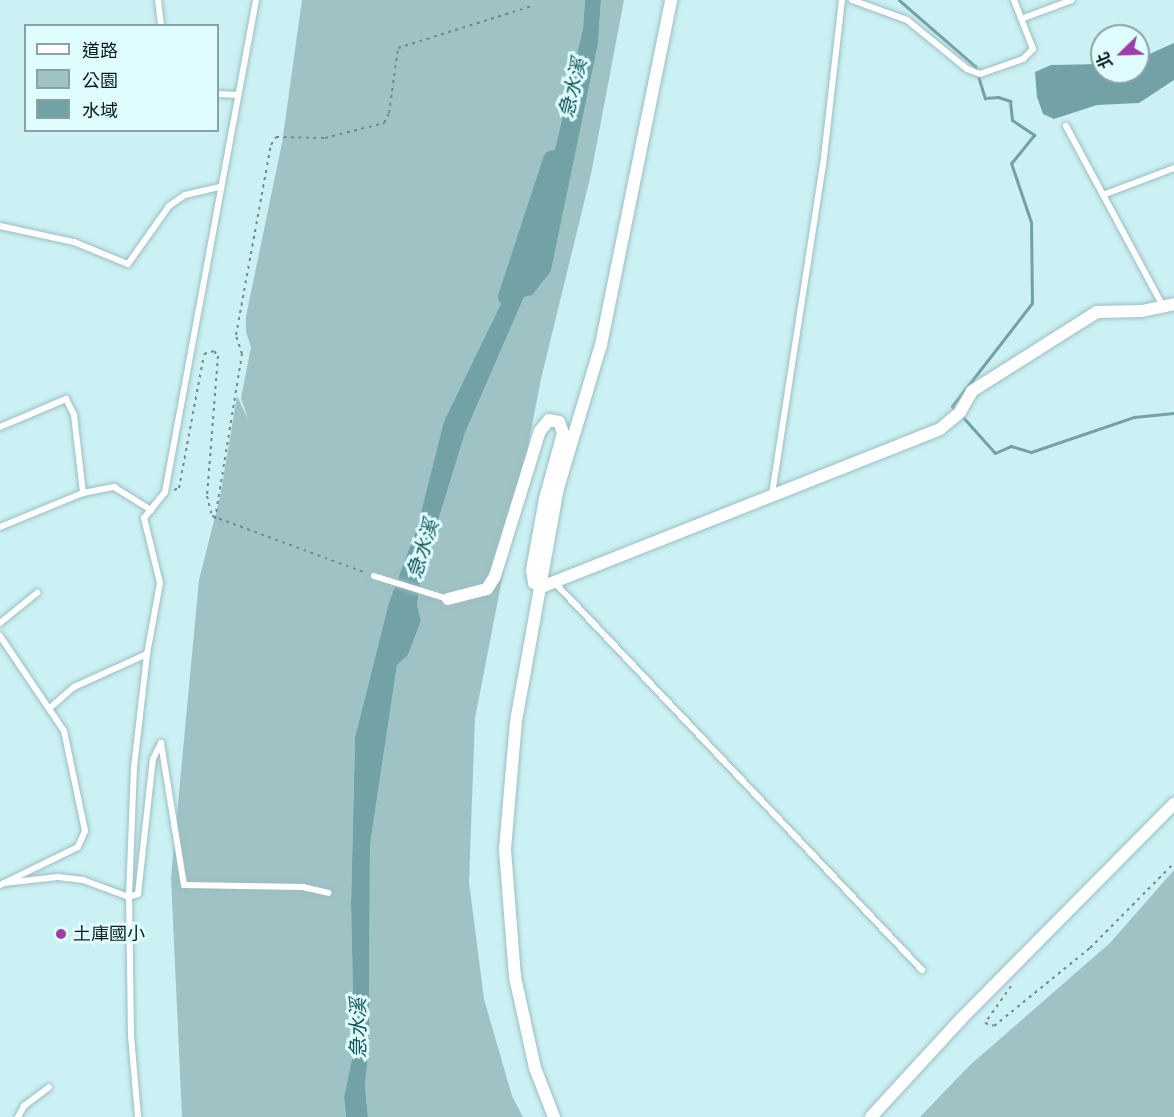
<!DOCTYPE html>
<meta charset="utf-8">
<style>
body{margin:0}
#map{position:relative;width:1174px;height:1117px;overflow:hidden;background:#ccf1f4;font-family:Cabin,"Noto Sans TC",sans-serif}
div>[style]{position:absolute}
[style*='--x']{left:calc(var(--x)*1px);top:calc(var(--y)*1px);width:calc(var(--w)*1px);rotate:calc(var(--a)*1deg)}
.green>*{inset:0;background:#9fc2c5}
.water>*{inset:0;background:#73a2a6}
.stream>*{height:3px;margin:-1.5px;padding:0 1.5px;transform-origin:1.5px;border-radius:1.5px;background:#73a2a6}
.river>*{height:20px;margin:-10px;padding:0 10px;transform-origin:10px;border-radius:10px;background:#73a2a6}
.path>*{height:2px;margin-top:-1px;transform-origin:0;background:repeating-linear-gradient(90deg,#708a8c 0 3px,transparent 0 7.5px)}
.roads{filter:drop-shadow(0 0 2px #9bbec1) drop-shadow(0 0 2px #9bbec1)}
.lane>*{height:6px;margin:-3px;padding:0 3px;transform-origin:3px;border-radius:3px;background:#fff}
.street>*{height:12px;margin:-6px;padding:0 6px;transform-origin:6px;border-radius:6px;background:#fff}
.dots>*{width:16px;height:16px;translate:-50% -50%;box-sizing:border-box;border:3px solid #dffdff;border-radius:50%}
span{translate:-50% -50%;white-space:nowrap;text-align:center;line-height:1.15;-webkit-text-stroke:6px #dffdff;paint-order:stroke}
.poi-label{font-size:18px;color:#0c191b}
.left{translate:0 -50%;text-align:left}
.water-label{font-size:20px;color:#105459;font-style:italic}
.legend{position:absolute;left:24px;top:24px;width:195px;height:108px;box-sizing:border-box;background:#dffdff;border:2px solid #8ba2a4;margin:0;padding:8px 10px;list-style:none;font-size:18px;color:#0c191b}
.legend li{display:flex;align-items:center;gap:12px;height:30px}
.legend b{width:30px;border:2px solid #8ba2a4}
.north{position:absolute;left:1090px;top:24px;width:60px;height:60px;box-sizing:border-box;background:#dffdff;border:2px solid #8ba2a4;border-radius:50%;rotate:247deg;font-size:16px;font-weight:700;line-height:24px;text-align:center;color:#0c191b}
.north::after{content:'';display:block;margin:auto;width:21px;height:27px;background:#9b3ea8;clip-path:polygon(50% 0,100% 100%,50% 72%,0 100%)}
</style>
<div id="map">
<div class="green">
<div style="clip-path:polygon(302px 0,585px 0,583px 28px,556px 145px,524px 256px,444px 421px,417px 528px,389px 602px,355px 737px,351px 903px,354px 1049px,344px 1097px,346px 1117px,182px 1117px,171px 878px,199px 580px,220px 497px,237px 396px,248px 419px,241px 398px,251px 347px,246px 332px,246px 316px,282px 143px)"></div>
<div style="clip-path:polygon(601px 0,624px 0,591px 174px,541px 379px,475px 718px,469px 882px,484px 999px,512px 1096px,523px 1117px,368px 1117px,365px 1086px,369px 1045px,370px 845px,397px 665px,408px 655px,421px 621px,417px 605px,422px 573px,465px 433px,524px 297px,551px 271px,598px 44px)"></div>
<div style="clip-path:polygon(1174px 870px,1174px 1117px,920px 1117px,970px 1065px,1110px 943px)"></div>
</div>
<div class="water">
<div style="clip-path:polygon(585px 0,601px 0,598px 44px,551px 271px,532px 295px,524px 297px,465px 433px,422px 573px,417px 605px,421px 621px,408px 655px,397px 665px,370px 845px,369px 1045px,365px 1086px,368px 1117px,346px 1117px,344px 1097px,354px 1049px,351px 903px,355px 737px,389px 602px,417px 528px,444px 421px,524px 256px,556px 145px,583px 28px)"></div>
<div style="clip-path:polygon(1174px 43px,1174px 80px,1139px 103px,1097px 105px,1054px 119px,1043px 114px,1037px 97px,1035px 72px,1051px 65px,1102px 64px,1102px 72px,1138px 72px,1138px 59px)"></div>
</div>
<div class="stream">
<div style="--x:899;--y:0;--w:101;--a:41"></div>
<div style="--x:975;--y:66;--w:34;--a:73"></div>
<div style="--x:985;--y:98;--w:13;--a:-4"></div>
<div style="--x:998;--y:97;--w:13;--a:18"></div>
<div style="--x:1010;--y:101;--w:19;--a:84"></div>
<div style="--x:1012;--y:120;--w:27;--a:34"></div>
<div style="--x:1034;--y:135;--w:36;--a:129"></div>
<div style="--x:1011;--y:163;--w:62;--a:71.3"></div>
<div style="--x:1031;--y:222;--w:81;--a:89.3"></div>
<div style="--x:1032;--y:303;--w:130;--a:127.8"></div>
<div style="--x:952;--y:406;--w:6;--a:51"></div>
<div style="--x:961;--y:415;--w:51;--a:48.2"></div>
<div style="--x:995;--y:453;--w:17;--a:-24"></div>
<div style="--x:1011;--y:446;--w:21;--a:17"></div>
<div style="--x:1031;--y:452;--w:109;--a:-18.8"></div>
<div style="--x:1134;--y:417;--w:40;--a:-5.7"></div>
</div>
<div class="river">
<div style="--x:508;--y:297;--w:144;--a:-71.8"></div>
</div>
<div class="path">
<div style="--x:174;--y:490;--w:5;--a:-22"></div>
<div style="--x:179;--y:488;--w:136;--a:-79.4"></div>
<div style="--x:204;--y:354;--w:10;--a:-17"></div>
<div style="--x:214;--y:351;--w:6;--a:51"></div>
<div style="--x:218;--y:356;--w:140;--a:94.5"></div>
<div style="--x:207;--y:496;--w:21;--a:76"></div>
<div style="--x:212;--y:516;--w:164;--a:20.3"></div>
<div style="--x:215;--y:519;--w:167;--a:-80.7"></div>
<div style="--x:242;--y:354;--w:20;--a:-108"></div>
<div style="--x:236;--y:335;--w:193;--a:-79.6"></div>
<div style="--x:271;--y:145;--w:9;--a:-58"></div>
<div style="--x:276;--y:137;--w:49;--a:1.2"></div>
<div style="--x:325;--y:138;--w:61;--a:-14.3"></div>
<div style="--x:384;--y:123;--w:11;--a:-63"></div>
<div style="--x:389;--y:113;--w:66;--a:-82.1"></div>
<div style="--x:398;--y:48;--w:140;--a:-17.4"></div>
<div style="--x:1011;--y:986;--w:45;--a:125.1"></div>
<div style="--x:985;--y:1023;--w:9;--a:18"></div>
<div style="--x:994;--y:1026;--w:124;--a:-39.1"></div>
<div style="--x:1090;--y:948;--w:120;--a:-45.3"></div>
</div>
<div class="roads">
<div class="lane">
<div style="--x:158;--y:0;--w:26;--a:83"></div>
<div style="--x:852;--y:0;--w:59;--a:20"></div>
<div style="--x:907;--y:20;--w:77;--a:39.2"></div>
<div style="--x:967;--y:69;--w:14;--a:21"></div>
<div style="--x:980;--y:74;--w:46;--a:-19.2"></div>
<div style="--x:1023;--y:59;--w:14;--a:-45"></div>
<div style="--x:1033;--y:49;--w:53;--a:-111.2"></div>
<div style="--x:1021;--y:19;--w:54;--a:-20.4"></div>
<div style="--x:218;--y:94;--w:19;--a:3"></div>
<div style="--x:1066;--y:126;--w:204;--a:61.7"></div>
<div style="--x:1103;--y:195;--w:76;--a:-20.8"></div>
<div style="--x:0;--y:226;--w:76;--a:12.2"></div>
<div style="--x:74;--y:242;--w:58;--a:22.2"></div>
<div style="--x:128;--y:264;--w:71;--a:-54.7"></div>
<div style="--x:169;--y:206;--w:19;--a:-35"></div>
<div style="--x:185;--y:195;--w:36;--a:-13"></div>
<div style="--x:0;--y:427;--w:72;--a:-23"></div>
<div style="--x:66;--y:399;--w:18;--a:63"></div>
<div style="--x:74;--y:415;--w:79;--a:83.4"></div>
<div style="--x:772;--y:494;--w:332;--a:-81.2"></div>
<div style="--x:823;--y:166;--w:167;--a:-83.5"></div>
<div style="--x:0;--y:527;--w:90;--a:-22.3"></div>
<div style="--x:83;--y:493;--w:32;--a:-11"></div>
<div style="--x:114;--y:487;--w:44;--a:31.9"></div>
<div style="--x:374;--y:576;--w:77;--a:17.3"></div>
<div style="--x:556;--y:584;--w:532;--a:46.52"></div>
<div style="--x:0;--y:623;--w:48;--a:-39"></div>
<div style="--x:0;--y:636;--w:115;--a:56"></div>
<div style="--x:64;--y:731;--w:102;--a:78.1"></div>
<div style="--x:85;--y:831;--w:17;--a:114"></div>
<div style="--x:78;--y:847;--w:87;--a:154"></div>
<div style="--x:51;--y:707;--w:30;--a:-41"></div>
<div style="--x:74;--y:687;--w:80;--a:-24.3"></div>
<div style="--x:4;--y:883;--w:54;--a:-6.3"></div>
<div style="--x:58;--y:877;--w:25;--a:7"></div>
<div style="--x:83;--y:880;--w:49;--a:20.3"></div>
<div style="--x:129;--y:897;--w:9;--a:-18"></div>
<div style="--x:138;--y:894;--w:136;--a:-83.7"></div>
<div style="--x:153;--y:759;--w:18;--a:-63"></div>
<div style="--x:161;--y:743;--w:144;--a:80.8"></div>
<div style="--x:184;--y:885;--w:119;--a:1"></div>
<div style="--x:303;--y:887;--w:26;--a:13"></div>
<div style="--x:18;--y:1117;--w:13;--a:-61"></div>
<div style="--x:24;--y:1106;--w:31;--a:-37"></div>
<div style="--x:138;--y:1117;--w:82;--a:-94.9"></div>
<div style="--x:131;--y:1035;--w:138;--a:-90.8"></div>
<div style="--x:129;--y:897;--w:130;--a:-87.8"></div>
<div style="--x:134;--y:767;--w:114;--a:-83.4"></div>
<div style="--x:147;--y:654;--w:72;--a:-79.6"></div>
<div style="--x:160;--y:583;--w:67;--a:-103.8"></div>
<div style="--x:144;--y:518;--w:33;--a:-51"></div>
<div style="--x:165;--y:492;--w:500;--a:-79.52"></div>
</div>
<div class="street">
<div style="--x:448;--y:599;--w:40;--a:-14.4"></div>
<div style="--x:487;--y:589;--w:15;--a:-58"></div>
<div style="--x:495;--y:576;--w:152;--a:-72.8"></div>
<div style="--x:540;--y:431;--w:14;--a:-51"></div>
<div style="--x:549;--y:420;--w:10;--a:11"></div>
<div style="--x:559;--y:422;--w:12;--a:70"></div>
<div style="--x:563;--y:433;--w:68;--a:105.3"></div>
<div style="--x:545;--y:499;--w:72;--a:100.4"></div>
<div style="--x:532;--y:570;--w:13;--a:81"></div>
<div style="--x:534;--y:583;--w:10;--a:17"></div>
<div style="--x:544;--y:586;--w:426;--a:-21.6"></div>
<div style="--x:940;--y:429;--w:26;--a:-40"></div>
<div style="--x:960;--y:412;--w:24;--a:-60"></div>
<div style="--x:972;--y:391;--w:148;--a:-32.3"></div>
<div style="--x:1097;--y:312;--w:45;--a:-1.3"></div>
<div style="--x:1142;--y:311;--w:33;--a:-12"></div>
<div style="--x:554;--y:1117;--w:53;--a:-111.2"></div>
<div style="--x:535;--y:1068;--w:93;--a:-102.4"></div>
<div style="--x:515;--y:977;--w:128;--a:-94.5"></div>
<div style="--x:505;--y:849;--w:128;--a:-85.1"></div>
<div style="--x:516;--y:721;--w:237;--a:-79.8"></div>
<div style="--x:558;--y:488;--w:149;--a:-73.3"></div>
<div style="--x:601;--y:345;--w:352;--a:-78.5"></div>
<div style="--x:871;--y:1117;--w:133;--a:-47.4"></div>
<div style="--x:961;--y:1019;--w:303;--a:-45.3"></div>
</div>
</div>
<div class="dots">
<div style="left:61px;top:934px;background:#9b3ea8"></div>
</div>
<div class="poi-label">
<span class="left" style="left:73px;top:934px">土庫國小</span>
</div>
<div class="water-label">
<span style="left:573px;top:88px;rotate:-76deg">急水溪</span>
<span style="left:423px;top:549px;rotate:-72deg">急水溪</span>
<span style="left:358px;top:1028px;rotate:-90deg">急水溪</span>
</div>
<ul class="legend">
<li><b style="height:8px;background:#fff"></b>道路</li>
<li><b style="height:16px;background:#9fc2c5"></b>公園</li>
<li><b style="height:16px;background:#73a2a6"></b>水域</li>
</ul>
<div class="north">北</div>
</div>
